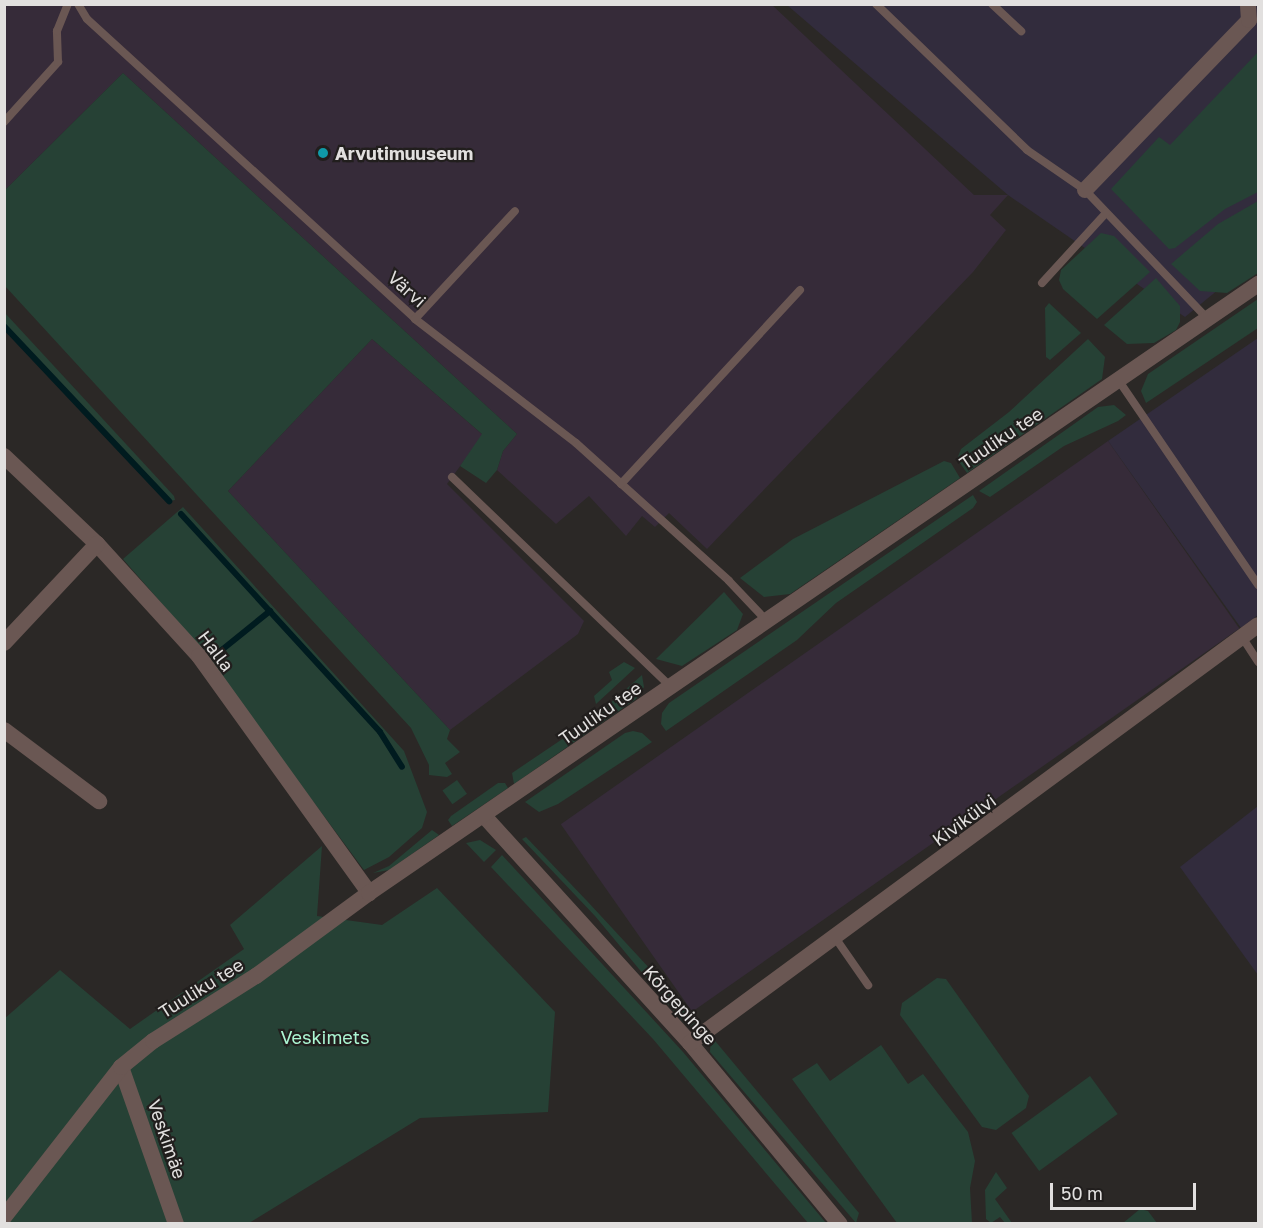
<!DOCTYPE html>
<meta charset="utf-8">
<style>
body{margin:0}
#map{position:relative;width:1263px;height:1228px;overflow:hidden;background:#2b2826;font-family:"Golos Text",sans-serif}
div>[style]{position:absolute}
[style*='--x']{left:calc(var(--x)*1px);top:calc(var(--y)*1px);width:calc(var(--w)*1px);rotate:calc(var(--a)*1deg)}
.commercial>*{inset:0;background:#322c3d}
.industrial>*{inset:0;background:#362b39;transform-origin:0 0}
.green>*{inset:0;background:#264135;transform-origin:0 0}
.stream>*{height:6px;margin:-3px;padding:0 3px;transform-origin:3px;border-radius:3px;background:#001b1f}
.lane>*{height:8px;margin:-4px;padding:0 4px;transform-origin:4px;border-radius:4px;background:#6a5753}
.street>*{height:16px;margin:-8px;padding:0 8px;transform-origin:8px;border-radius:8px;background:#6a5753}
.dots>*{width:16px;height:16px;translate:-50% -50%;box-sizing:border-box;border:3px solid #211e1d;border-radius:50%}
span{translate:-50% -50%;white-space:nowrap;text-align:center;line-height:1.15;-webkit-text-stroke:4.5px #211e1d;paint-order:stroke}
.poi-label{font-size:18px;color:#e2e0df;font-weight:700}
.left{translate:0 -50%;text-align:left}
.street-label{font-size:18px;color:#e2e0df}
.park-label{font-size:18px;color:#acf6d3}
.frame{position:absolute;inset:0;border:6px solid #e2e0df;pointer-events:none}
.scale{position:absolute;left:1050px;top:1183px;width:146px;height:27px;box-sizing:border-box;border:3px solid #e2e0df;border-top:0;padding-left:8px;font-size:18px;line-height:21px;white-space:nowrap;color:#e2e0df;-webkit-text-stroke:4px #211e1d;paint-order:stroke}
</style>
<div id="map">
<div class="commercial">
<div style="clip-path:polygon(787px 5px,1258px 5px,1258px 257px,1185px 317px,1008px 195px)"></div>
<div style="clip-path:polygon(1258px 338px,1258px 615px,1241px 628px,1108px 441px)"></div>
<div style="clip-path:polygon(1258px 806px,1258px 975px,1180px 867px)"></div>
</div>
<div class="industrial">
<div style="clip-path:polygon(771px 4px,974px 195px,1008px 195px,990px 215px,1006px 230px,973px 272px,707px 549px,669px 513px,655px 527px,642px 516px,626px 536px,589px 496px,556px 524px,497px 470px,503px 451px,517px 434px,123px 73px,5px 190px,5px 5px)"></div>
<div style="clip-path:polygon(372px 339px,483px 435px,447px 484px,584px 621px,578px 634px,450px 730px,228px 491px)"></div>
<div style="left:1108px;top:441px;width:229px;height:668px;rotate:55deg"></div>
</div>
<div class="green">
<div style="clip-path:polygon(1258px 52px,1258px 192px,1225px 209px,1175px 248px,1169px 249px,1111px 189px,1159px 137px,1170px 145px)"></div>
<div style="clip-path:polygon(123px 73px,517px 434px,503px 451px,497px 470px,486px 483px,460px 466px,482px 434px,372px 339px,228px 491px,450px 730px,447px 739px,460px 752px,445px 763px,452px 774px,447px 777px,429px 775px,429px 765px,411px 728px,5px 286px,5px 190px)"></div>
<div style="clip-path:polygon(1258px 201px,1258px 273px,1227px 293px,1200px 291px,1171px 264px,1218px 224px)"></div>
<div style="clip-path:polygon(1101px 233px,1114px 236px,1150px 272px,1097px 319px,1063px 289px,1059px 280px,1061px 270px)"></div>
<div style="clip-path:polygon(1156px 278px,1180px 306px,1180px 322px,1176px 330px,1154px 343px,1127px 344px,1104px 325px)"></div>
<div style="clip-path:polygon(1258px 299px,1258px 328px,1146px 403px,1141px 391px,1148px 374px)"></div>
<div style="clip-path:polygon(1049px 303px,1081px 333px,1050px 360px,1046px 357px,1045px 308px)"></div>
<div style="clip-path:polygon(5px 313px,174px 496px,175px 500px,169px 501px,5px 326px)"></div>
<div style="clip-path:polygon(1088px 339px,1105px 357px,1102px 379px,967px 473px,957px 459px,961px 449px,1009px 412px)"></div>
<div style="clip-path:polygon(1114px 405px,1126px 415px,1118px 421px,1064px 446px,990px 497px,979px 491px,1098px 407px)"></div>
<div style="clip-path:polygon(944px 461px,951px 463px,960px 478px,790px 594px,764px 597px,740px 578px,793px 539px)"></div>
<div style="clip-path:polygon(973px 495px,977px 502px,973px 508px,836px 603px,797px 640px,666px 731px,661px 724px,662px 713px,669px 703px)"></div>
<div style="clip-path:polygon(183px 507px,404px 751px,427px 812px,422px 828px,389px 857px,364px 870px,191px 637px,123px 559px)"></div>
<div style="clip-path:polygon(724px 592px,743px 614px,737px 630px,682px 666px,656px 659px)"></div>
<div style="clip-path:polygon(624px 662px,635px 668px,596px 704px,594px 696px,612px 680px,609px 672px)"></div>
<div style="clip-path:polygon(642px 675px,644px 687px,636px 699px,514px 784px,512px 773px,592px 719px)"></div>
<div style="clip-path:polygon(633px 731px,642px 733px,652px 742px,558px 804px,539px 812px,525px 802px,625px 733px)"></div>
<div style="left:457px;top:780px;width:17px;height:18px;rotate:54deg"></div>
<div style="clip-path:polygon(498px 783px,505px 783px,508px 788px,452px 826px,448px 820px,451px 816px)"></div>
<div style="clip-path:polygon(432px 830px,439px 835px,389px 870px,373px 873px,389px 866px)"></div>
<div style="clip-path:polygon(526px 837px,588px 902px,702px 1025px,691px 1027px,683px 1022px,595px 916px,522px 839px)"></div>
<div style="clip-path:polygon(480px 840px,496px 850px,484px 862px,466px 843px)"></div>
<div style="clip-path:polygon(322px 846px,317px 916px,382px 925px,437px 888px,555px 1012px,548px 1112px,420px 1118px,249px 1223px,5px 1223px,4px 1019px,60px 970px,130px 1029px,244px 949px,230px 925px)"></div>
<div style="clip-path:polygon(502px 855px,683px 1052px,826px 1223px,808px 1223px,653px 1039px,491px 867px)"></div>
<div style="clip-path:polygon(937px 978px,946px 979px,1029px 1096px,1026px 1108px,996px 1130px,982px 1127px,900px 1015px,902px 1003px)"></div>
<div style="clip-path:polygon(711px 1036px,859px 1213px,856px 1223px,710px 1052px)"></div>
<div style="clip-path:polygon(881px 1045px,908px 1084px,923px 1074px,968px 1132px,975px 1161px,970px 1188px,972px 1223px,897px 1223px,792px 1079px,817px 1063px,830px 1081px)"></div>
<div style="left:1090px;top:1076px;width:47px;height:97px;rotate:54deg"></div>
<div style="clip-path:polygon(996px 1172px,1007px 1188px,995px 1199px,1012px 1223px,1005px 1223px,1000px 1217px,991px 1223px,986px 1219px,985px 1190px)"></div>
<div style="clip-path:polygon(1140px 1209px,1148px 1211px,1157px 1223px,1123px 1223px)"></div>
</div>
<div class="stream">
<div style="--x:4;--y:326;--w:241;--a:46.7"></div>
<div style="--x:181;--y:514;--w:295;--a:47.6"></div>
<div style="--x:380;--y:732;--w:41;--a:57.8"></div>
<div style="--x:218;--y:653;--w:67;--a:-38.9"></div>
</div>
<div class="lane">
<div style="--x:78;--y:4;--w:17;--a:59"></div>
<div style="--x:87;--y:19;--w:445;--a:42.4"></div>
<div style="--x:415;--y:319;--w:203;--a:37.6"></div>
<div style="--x:576;--y:443;--w:206;--a:42"></div>
<div style="--x:729;--y:581;--w:55;--a:46.5"></div>
<div style="--x:876;--y:4;--w:210;--a:44"></div>
<div style="--x:1027;--y:150;--w:70;--a:34.6"></div>
<div style="--x:1085;--y:190;--w:178;--a:46.4"></div>
<div style="--x:992;--y:4;--w:40;--a:43"></div>
<div style="--x:4;--y:122;--w:81;--a:-48"></div>
<div style="--x:58;--y:62;--w:31;--a:-92"></div>
<div style="--x:57;--y:31;--w:29;--a:-68"></div>
<div style="--x:1042;--y:283;--w:95;--a:-47.6"></div>
<div style="--x:415;--y:319;--w:147;--a:-47.2"></div>
<div style="--x:1119;--y:381;--w:247;--a:55.7"></div>
<div style="--x:452;--y:477;--w:303;--a:43.8"></div>
<div style="--x:621;--y:484;--w:264;--a:-47.3"></div>
<div style="--x:1242;--y:637;--w:30;--a:57"></div>
<div style="--x:834;--y:936;--w:60;--a:55.2"></div>
</div>
<div class="street">
<div style="--x:1085;--y:190;--w:236;--a:-46"></div>
<div style="--x:1249;--y:20;--w:16;--a:-94"></div>
<div style="--x:4;--y:456;--w:128;--a:43.4"></div>
<div style="--x:97;--y:544;--w:151;--a:47.7"></div>
<div style="--x:199;--y:656;--w:292;--a:54.3"></div>
<div style="--x:4;--y:643;--w:136;--a:-46.8"></div>
<div style="--x:4;--y:730;--w:119;--a:36.8"></div>
<div style="--x:485;--y:817;--w:305;--a:47.8"></div>
<div style="--x:690;--y:1043;--w:235;--a:50.4"></div>
<div style="--x:690;--y:1043;--w:705;--a:-36.35"></div>
<div style="--x:121;--y:1067;--w:166;--a:70.7"></div>
<div style="--x:4;--y:1217;--w:190;--a:-52"></div>
<div style="--x:121;--y:1067;--w:41;--a:-39.1"></div>
<div style="--x:153;--y:1041;--w:122;--a:-32.3"></div>
<div style="--x:256;--y:976;--w:140;--a:-36.3"></div>
<div style="--x:369;--y:893;--w:1078;--a:-34.41"></div>
</div>
<div class="dots">
<div style="left:323px;top:153px;background:#0f9aa8"></div>
</div>
<div class="poi-label">
<span class="left" style="left:335px;top:153px">Arvutimuuseum</span>
</div>
<div class="street-label">
<span style="left:407px;top:289px;rotate:42deg">Värvi</span>
<span style="left:1001px;top:438px;rotate:-34deg">Tuuliku tee</span>
<span style="left:216px;top:651px;rotate:53deg">Halla</span>
<span style="left:600px;top:713px;rotate:-35deg">Tuuliku tee</span>
<span style="left:964px;top:820px;rotate:-36deg">Kivikülvi</span>
<span style="left:201px;top:988px;rotate:-32deg">Tuuliku tee</span>
<span style="left:680px;top:1005px;rotate:48deg">Kõrgepinge</span>
<span style="left:167px;top:1139px;rotate:71deg">Veskimäe</span>
</div>
<div class="park-label">
<span style="left:325px;top:1037px">Veskimets</span>
</div>
<div class="frame"></div>
<div class="scale">50 m</div>
</div>
